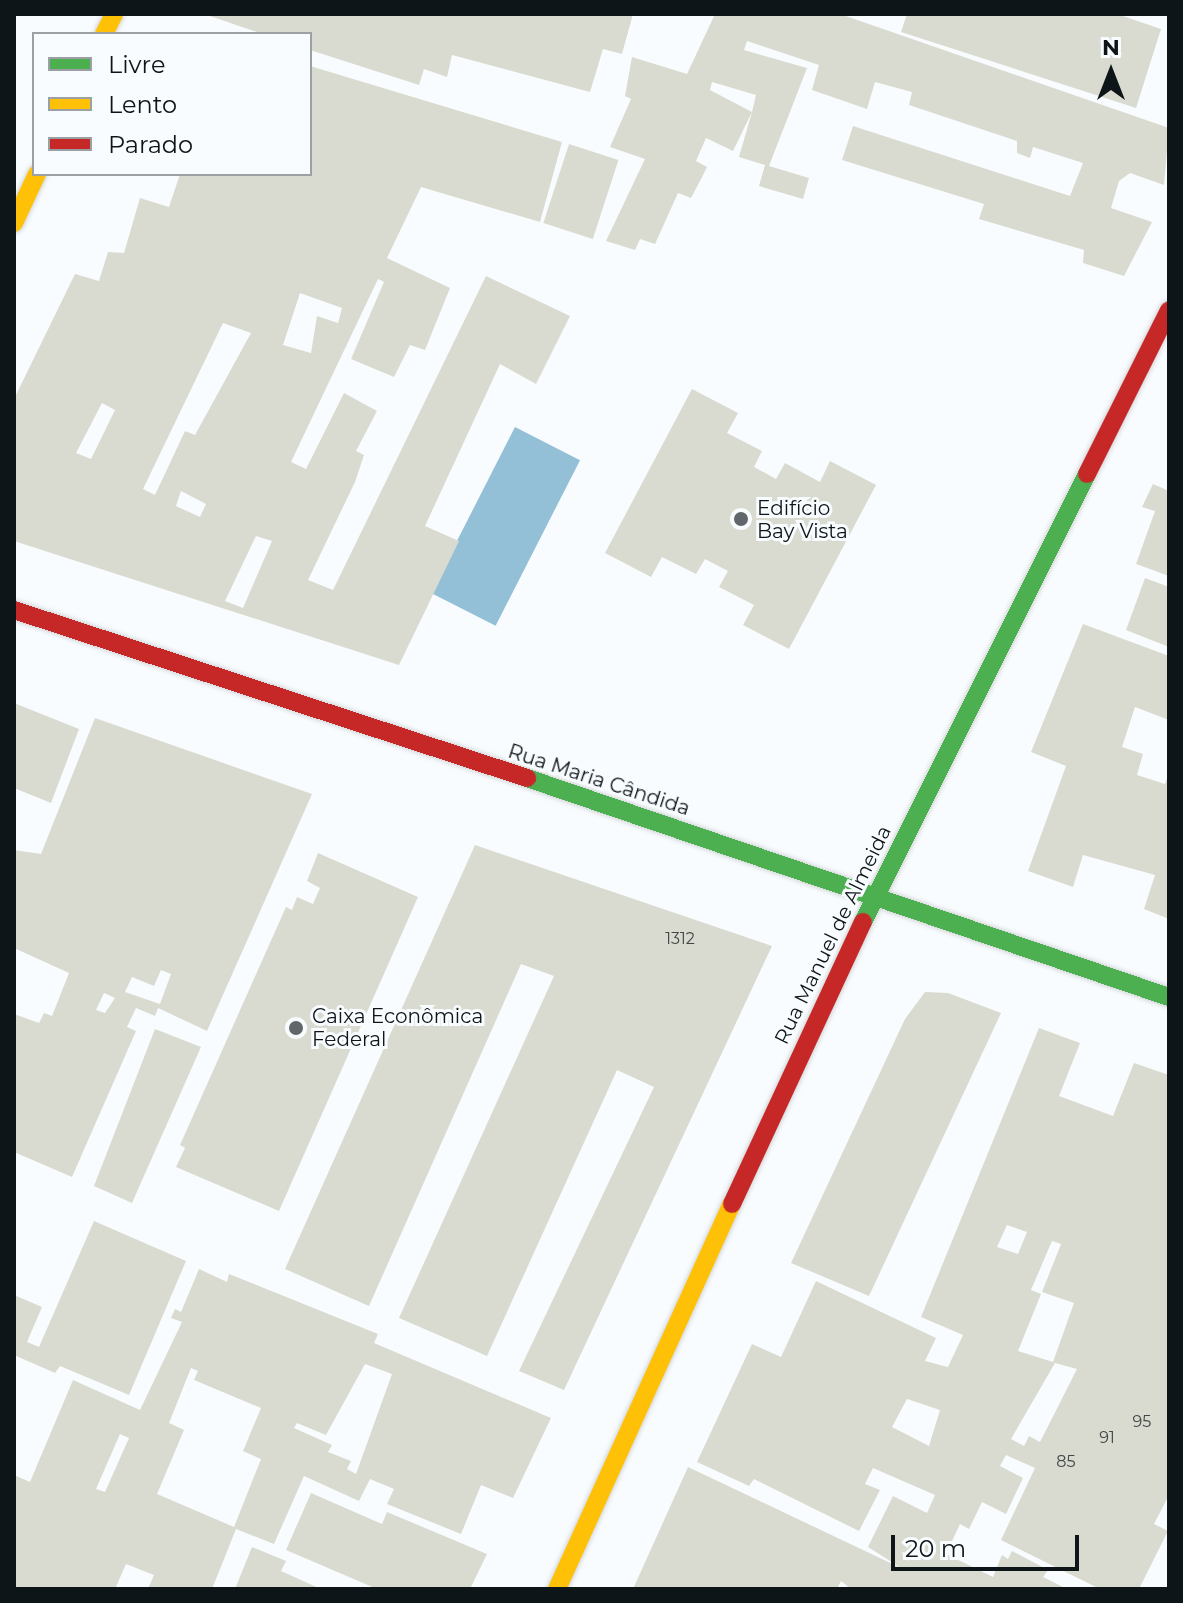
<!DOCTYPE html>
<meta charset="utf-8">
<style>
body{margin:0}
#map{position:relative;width:1183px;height:1603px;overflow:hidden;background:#f9fcfe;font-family:Montserrat,sans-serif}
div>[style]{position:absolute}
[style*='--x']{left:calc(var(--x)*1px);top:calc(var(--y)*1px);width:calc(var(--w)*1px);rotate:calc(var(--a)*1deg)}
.water>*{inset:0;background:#94c0d7;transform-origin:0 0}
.building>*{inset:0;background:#d9dbd0;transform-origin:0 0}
.roads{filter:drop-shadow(0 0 2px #d4d7d9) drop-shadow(0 0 2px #d4d7d9)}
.fast>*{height:18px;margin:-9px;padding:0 9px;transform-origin:9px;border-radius:9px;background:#4caf50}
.slow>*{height:18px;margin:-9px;padding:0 9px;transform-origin:9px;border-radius:9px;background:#ffc107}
.jam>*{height:18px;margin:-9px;padding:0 9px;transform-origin:9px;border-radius:9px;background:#c62828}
.dots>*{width:22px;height:22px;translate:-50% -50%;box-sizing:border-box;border:4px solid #f8fcff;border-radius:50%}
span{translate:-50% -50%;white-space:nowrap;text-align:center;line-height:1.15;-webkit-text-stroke:6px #f8fcff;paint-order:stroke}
.number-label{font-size:16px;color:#414647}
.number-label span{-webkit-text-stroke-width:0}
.poi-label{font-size:20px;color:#0e1519}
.left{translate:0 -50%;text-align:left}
.street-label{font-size:20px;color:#0e1519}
.frame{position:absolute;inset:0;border:16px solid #0e1519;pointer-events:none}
.legend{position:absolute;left:32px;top:32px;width:280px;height:144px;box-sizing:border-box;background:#f8fcff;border:2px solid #9aa0a3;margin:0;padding:10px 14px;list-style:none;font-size:24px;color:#0e1519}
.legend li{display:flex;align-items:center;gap:16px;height:40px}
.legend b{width:40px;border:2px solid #9aa0a3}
.north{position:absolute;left:1071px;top:32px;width:80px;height:80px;-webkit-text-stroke:6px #f8fcff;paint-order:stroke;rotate:0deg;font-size:22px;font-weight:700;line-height:32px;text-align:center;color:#0e1519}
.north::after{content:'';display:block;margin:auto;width:28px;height:36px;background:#0e1519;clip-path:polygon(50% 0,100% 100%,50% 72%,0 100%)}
.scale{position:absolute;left:891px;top:1535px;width:188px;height:36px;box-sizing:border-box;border:4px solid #0e1519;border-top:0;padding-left:10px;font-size:24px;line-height:28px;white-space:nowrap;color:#0e1519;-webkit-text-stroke:6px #f8fcff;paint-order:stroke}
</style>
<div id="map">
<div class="water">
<div style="left:515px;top:427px;width:73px;height:186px;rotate:27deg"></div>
</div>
<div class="building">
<div style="clip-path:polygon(204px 14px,633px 14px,622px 54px,603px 49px,590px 92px,452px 55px,447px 77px,424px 69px,419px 85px,310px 50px,310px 34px,263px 34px)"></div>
<div style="clip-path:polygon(evenodd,715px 14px,840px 14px,1169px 128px,1164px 185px,1130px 173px,1119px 181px,1111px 208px,1152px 222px,1124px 276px,1083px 263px,1084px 250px,979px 219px,984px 204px,842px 160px,853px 126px,1070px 196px,1083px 163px,1033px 147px,1030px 158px,1017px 153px,1017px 141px,909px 105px,912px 92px,875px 82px,867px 109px,812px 90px,819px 65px,747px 41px,744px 50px,807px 68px,769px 166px,809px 178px,803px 199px,759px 186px,765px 165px,739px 157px,752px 112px,733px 151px,706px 138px,696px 161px,707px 167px,701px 179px,691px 198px,678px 193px,655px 244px,640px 239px,635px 250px,606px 241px,645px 159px,610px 147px,631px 99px,625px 96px,632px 57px,687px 74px,715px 14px,712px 82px,756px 95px,752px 112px,710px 90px,712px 82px)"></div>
<div style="clip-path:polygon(907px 14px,1117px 14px,1161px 29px,1136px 108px,901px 32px)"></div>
<div style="clip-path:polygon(evenodd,310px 66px,562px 142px,540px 222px,421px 187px,387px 258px,450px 288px,425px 350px,410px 345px,394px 377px,351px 359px,384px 282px,378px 279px,291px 462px,306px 469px,344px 393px,377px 411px,356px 451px,364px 455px,355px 482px,308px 580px,333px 590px,486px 276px,570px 316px,536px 384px,500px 364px,425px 526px,459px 541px,399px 665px,14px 541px,14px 399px,75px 274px,99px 281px,108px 252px,124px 253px,140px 198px,169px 207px,180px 174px,310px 174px,310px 66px,300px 293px,342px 308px,338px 323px,317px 316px,311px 353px,283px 345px,300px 293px,310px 66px,223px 323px,251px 333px,195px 435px,185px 431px,155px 495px,143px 489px,223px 323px,310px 66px,102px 403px,115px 410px,91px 459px,76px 453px,102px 403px,310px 66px,181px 491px,206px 504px,200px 517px,176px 506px,181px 491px,310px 66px,256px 536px,272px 541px,243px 608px,225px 601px,256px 536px)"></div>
<div style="left:569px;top:144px;width:52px;height:83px;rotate:18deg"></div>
<div style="clip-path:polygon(692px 389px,738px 413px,727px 433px,762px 451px,754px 467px,776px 479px,785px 463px,820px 482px,830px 461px,876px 485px,789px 649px,743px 625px,754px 605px,719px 587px,728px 571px,705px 559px,696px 574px,662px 557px,651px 577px,605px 553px)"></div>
<div style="clip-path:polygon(1153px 484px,1169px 491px,1169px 576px,1136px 564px,1155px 511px,1142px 507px)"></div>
<div style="clip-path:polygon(1145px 578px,1169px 587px,1169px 647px,1126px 630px)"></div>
<div style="clip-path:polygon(1083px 624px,1169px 656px,1169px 720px,1135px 707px,1122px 747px,1143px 754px,1137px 775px,1165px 784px,1169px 773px,1169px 919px,1144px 909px,1155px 875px,1083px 855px,1073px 887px,1028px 871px,1066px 766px,1031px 752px)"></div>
<div style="clip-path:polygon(14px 703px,79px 729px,51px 803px,14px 788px)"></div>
<div style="clip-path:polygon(evenodd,95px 718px,312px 794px,207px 1031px,158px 1008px,155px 1016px,136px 1008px,127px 1027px,136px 1031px,72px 1177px,14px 1152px,14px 1014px,39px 1023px,44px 1013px,52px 1016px,69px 973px,14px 948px,14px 850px,41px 854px,95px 718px,161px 970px,171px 974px,160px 1004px,125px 992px,132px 977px,154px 986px,161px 970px,95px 718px,104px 993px,115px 998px,105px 1013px,96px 1010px,104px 993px)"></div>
<div style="clip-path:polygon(475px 845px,772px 946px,564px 1390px,519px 1371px,654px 1087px,617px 1070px,487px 1356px,399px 1318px,554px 976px,521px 964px,369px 1306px,285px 1269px)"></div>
<div style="clip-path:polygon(318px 853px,418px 897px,279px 1211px,176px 1167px,185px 1148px,180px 1145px,286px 907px,292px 910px,297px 897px,313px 904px,320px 888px,307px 881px)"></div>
<div style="clip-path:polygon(925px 992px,948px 993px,1001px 1013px,869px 1296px,791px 1263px,905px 1019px)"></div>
<div style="clip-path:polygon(evenodd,1039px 1028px,1080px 1043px,1059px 1096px,1113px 1116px,1134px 1063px,1169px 1075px,1169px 1495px,1154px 1524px,1168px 1531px,1139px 1589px,1100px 1589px,1001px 1540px,1035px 1468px,1006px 1455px,1000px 1466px,1023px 1478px,1006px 1514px,982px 1502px,969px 1529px,960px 1524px,946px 1554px,993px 1577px,1002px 1555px,1008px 1559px,1012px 1551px,1048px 1570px,1043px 1577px,1067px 1589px,851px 1589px,841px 1581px,837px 1589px,633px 1589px,688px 1467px,901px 1568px,868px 1547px,893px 1496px,927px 1513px,935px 1495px,873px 1468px,865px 1484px,880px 1490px,859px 1531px,754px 1479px,749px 1486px,697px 1462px,752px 1344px,781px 1357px,816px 1281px,936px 1338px,925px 1361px,948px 1367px,963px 1335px,921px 1317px,1039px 1028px,1007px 1225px,1027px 1232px,1018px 1254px,997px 1247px,1007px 1225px,1039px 1028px,1052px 1241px,1061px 1244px,1042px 1292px,1074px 1303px,1053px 1362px,1018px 1351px,1041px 1294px,1031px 1290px,1052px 1241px,1039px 1028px,1055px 1363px,1077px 1369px,1040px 1442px,1029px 1436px,1024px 1446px,1011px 1439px,1055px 1363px,1039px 1028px,907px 1399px,940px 1410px,929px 1446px,892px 1427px,907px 1399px)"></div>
<div style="clip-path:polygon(155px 1029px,201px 1047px,132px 1203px,94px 1186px)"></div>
<div style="clip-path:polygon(94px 1221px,186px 1261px,129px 1395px,60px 1366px,55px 1373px,14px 1355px,14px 1295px,42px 1307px,27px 1342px,39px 1347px)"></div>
<div style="clip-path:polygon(evenodd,199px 1269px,227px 1282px,229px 1274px,378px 1334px,374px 1343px,551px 1418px,513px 1498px,481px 1485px,461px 1534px,387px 1504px,394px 1489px,370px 1479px,359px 1501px,304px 1476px,274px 1544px,236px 1529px,212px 1589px,148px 1589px,154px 1575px,126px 1564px,115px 1589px,14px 1589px,14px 1475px,30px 1482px,73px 1380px,140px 1410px,182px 1322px,171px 1318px,175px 1309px,181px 1312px,199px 1269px,365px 1364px,392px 1374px,356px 1474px,347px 1469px,351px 1461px,328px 1452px,332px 1445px,294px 1428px,297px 1423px,326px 1435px,365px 1364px,199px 1269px,191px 1368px,198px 1371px,194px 1380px,261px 1408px,243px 1451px,261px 1459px,234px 1527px,157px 1494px,184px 1430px,169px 1423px,191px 1368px,199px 1269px,120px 1434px,129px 1438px,105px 1492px,96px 1489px,120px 1434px)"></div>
<div style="clip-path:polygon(311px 1493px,382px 1524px,387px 1512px,487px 1554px,470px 1589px,377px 1589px,286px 1550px)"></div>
<div style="clip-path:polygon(252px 1547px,286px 1561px,281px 1571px,321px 1589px,235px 1589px)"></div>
</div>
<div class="roads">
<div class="fast">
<div style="--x:527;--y:778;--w:678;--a:18.84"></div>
<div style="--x:863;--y:922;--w:501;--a:-63.43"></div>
</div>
<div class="slow">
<div style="--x:104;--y:34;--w:22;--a:-63"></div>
<div style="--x:14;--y:223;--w:54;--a:-64.9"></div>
<div style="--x:557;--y:1589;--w:423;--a:-65.6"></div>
</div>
<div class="jam">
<div style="--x:1087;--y:474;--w:183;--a:-63.4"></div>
<div style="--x:14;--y:610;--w:540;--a:18.13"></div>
<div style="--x:732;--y:1204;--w:311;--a:-65.1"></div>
</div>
</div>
<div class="dots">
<div style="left:741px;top:519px;background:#606669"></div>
<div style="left:296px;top:1028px;background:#606669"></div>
</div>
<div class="number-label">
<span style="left:680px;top:939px">1312</span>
<span style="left:1142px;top:1422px">95</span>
<span style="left:1107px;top:1438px">91</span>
<span style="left:1066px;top:1462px">85</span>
</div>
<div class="poi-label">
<span class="left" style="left:757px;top:520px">Edifício<br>Bay Vista</span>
<span class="left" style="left:312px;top:1028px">Caixa Econômica<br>Federal</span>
</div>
<div class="street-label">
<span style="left:599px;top:780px;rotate:18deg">Rua Maria Cândida</span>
<span style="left:833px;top:935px;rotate:-64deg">Rua Manuel de Almeida</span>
</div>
<div class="frame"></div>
<ul class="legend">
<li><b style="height:10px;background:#4caf50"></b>Livre</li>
<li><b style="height:10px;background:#ffc107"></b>Lento</li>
<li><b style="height:10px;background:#c62828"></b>Parado</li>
</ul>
<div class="north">N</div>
<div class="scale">20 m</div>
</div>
